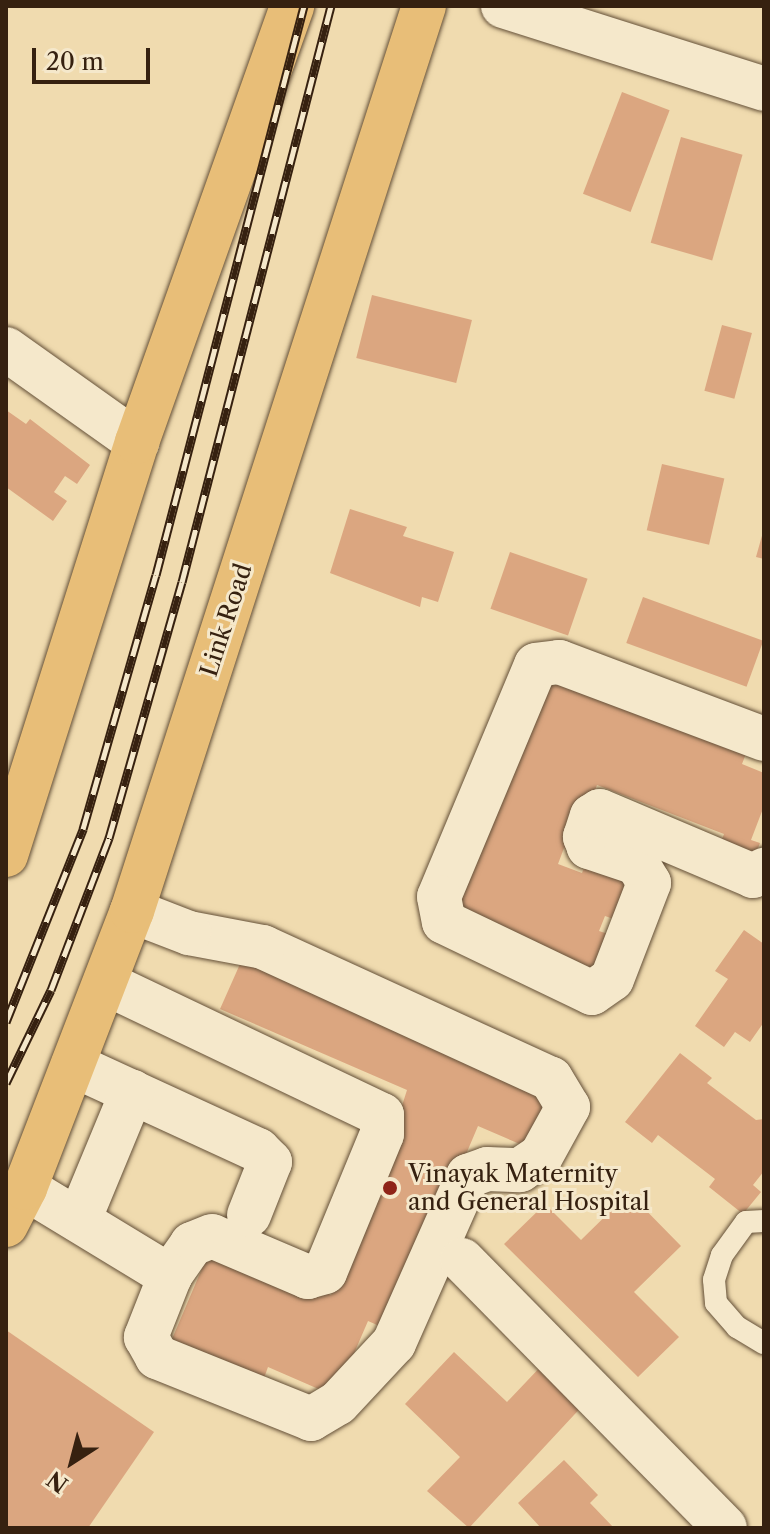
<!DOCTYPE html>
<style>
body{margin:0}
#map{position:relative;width:770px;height:1534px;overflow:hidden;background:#f0dbaf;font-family:"Libre Caslon Text",serif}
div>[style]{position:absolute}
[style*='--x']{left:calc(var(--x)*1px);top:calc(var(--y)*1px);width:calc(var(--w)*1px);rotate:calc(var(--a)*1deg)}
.building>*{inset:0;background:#dba680;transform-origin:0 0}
.roads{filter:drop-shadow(0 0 2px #645038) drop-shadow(0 0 2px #645038)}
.service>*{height:22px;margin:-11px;padding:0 11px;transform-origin:11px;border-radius:11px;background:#f5e8cb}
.minor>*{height:44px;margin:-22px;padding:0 22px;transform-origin:22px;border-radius:22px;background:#f5e8cb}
.primary>*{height:44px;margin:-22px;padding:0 22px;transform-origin:22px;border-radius:22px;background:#e8be78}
.rail>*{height:9px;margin-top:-4.5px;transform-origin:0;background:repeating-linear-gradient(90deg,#f5e8cb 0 18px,#362110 0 36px);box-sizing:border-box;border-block:2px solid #362110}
.dots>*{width:22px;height:22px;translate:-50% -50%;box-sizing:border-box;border:4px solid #f5e8cb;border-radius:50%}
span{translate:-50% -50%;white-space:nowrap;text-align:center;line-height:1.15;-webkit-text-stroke:6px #f5e8cb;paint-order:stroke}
.street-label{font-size:24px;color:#362110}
.poi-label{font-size:24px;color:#362110}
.left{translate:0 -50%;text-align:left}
.frame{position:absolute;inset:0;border:8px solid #362110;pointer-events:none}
.north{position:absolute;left:32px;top:1422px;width:80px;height:80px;-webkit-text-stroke:6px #f5e8cb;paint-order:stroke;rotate:216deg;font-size:22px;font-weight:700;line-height:32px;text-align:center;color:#362110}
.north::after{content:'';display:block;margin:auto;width:28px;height:36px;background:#362110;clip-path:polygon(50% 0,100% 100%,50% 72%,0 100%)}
.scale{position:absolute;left:32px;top:48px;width:118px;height:36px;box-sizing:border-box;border:4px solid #362110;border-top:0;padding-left:10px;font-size:24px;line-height:28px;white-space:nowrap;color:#362110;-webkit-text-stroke:6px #f5e8cb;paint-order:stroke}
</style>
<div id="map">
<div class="building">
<div style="left:622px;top:92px;width:51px;height:109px;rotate:21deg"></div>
<div style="left:681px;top:137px;width:64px;height:110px;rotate:16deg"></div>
<div style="left:372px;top:295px;width:103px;height:65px;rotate:14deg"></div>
<div style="left:722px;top:325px;width:31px;height:68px;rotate:15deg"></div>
<div style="clip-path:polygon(6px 410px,26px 424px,30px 419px,90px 465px,77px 484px,65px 476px,54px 492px,67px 501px,53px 521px,6px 487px)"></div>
<div style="left:662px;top:464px;width:64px;height:68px;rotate:13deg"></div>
<div style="clip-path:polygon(350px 509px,407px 527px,403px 536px,454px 552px,438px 602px,422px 597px,420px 607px,330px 573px)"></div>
<div style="clip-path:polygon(763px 532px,764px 532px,764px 559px,756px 557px)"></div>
<div style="left:510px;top:552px;width:82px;height:60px;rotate:19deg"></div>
<div style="left:643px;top:597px;width:128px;height:49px;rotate:20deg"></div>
<div style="clip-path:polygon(541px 672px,747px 751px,742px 764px,764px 773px,764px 806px,751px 840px,760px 843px,750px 869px,716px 856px,724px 834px,597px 785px,572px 851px,564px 848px,558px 864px,582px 873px,586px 863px,634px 881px,619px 921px,605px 916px,599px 931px,614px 936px,600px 974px,450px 909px)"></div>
<div style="clip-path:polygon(744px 930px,764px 944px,764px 1022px,750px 1042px,735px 1032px,724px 1047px,695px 1026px,728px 979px,715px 971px)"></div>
<div style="clip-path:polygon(244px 955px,548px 1102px,529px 1148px,478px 1126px,391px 1331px,368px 1321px,346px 1372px,330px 1394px,268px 1367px,264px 1378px,172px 1339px,212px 1245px,331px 1295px,370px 1206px,407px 1090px,220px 1009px)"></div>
<div style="clip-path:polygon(680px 1053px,712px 1078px,707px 1083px,756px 1120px,764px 1119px,764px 1171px,753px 1185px,761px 1192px,743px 1214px,709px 1187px,715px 1179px,658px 1135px,652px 1143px,625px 1122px)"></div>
<div style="clip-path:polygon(629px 1193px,681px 1246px,634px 1292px,679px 1337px,638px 1377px,504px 1244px,545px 1204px,581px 1240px)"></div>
<div style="clip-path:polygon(6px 1330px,154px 1432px,88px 1528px,6px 1528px)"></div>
<div style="clip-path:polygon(454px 1352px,507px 1402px,545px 1362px,587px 1401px,469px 1528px,427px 1491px,460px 1457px,405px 1404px)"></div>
<div style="clip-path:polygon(564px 1460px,598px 1495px,590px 1503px,614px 1528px,541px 1528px,518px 1503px)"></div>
</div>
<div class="roads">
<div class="service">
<div style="--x:764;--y:1221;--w:18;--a:177"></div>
<div style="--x:746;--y:1222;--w:41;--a:126"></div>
<div style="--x:722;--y:1255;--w:26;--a:108"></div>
<div style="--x:714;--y:1280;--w:23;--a:85"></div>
<div style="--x:716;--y:1303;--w:32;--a:49"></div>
<div style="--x:737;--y:1327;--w:31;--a:31"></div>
</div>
<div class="minor">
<div style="--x:503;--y:6;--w:274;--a:17.6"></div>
<div style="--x:6;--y:349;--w:161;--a:35.4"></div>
<div style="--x:764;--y:739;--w:219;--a:-159.4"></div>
<div style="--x:559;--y:662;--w:23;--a:173"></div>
<div style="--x:536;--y:665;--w:251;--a:112.7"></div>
<div style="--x:439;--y:897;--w:25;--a:79"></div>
<div style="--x:444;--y:922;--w:164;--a:25.6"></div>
<div style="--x:592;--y:993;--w:24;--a:-35"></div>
<div style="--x:612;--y:979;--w:103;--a:-68.9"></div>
<div style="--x:649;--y:883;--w:23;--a:-121"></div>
<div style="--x:637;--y:863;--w:51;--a:-161.6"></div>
<div style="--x:589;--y:847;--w:11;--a:-112"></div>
<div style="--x:585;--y:837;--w:22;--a:-72"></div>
<div style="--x:592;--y:816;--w:9;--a:-32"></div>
<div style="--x:600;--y:811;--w:166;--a:23"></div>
<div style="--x:753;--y:876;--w:13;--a:-29"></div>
<div style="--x:105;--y:983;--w:307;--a:25.5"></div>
<div style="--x:382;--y:1115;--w:19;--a:90"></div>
<div style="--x:382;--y:1134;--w:149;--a:112.4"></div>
<div style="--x:325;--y:1272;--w:18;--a:164"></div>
<div style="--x:308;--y:1277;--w:104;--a:-156.9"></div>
<div style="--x:212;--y:1236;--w:22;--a:158"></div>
<div style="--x:192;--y:1244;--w:39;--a:125"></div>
<div style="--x:170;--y:1276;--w:66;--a:111.5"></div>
<div style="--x:146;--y:1337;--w:23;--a:61"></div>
<div style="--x:157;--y:1357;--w:166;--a:21.9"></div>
<div style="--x:311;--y:1419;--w:31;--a:-31"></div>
<div style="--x:338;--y:1403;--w:82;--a:-47"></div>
<div style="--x:394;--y:1343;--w:183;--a:-66.1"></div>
<div style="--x:468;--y:1176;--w:20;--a:-20"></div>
<div style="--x:487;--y:1169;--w:33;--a:2"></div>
<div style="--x:520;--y:1170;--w:25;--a:-34"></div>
<div style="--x:541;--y:1156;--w:56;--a:-61.1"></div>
<div style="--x:568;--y:1107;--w:33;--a:-121"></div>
<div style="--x:551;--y:1079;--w:317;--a:-155.4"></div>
<div style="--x:263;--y:947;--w:75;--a:-169.3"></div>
<div style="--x:189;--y:933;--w:61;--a:-158.9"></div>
<div style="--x:73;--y:1065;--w:204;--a:24.7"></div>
<div style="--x:258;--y:1150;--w:17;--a:45"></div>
<div style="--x:270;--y:1162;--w:57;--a:111.6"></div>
<div style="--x:25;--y:1188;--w:170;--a:31.3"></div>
<div style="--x:79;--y:1220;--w:139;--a:-67.5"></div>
<div style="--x:462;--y:1260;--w:375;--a:45.5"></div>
</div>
<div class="primary">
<div style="--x:6;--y:855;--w:433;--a:-72.4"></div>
<div style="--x:137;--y:442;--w:463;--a:-70.4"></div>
<div style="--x:6;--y:1225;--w:42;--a:-62.8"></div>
<div style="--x:25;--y:1188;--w:297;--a:-68.9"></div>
<div style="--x:132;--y:911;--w:951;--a:-72.12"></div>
</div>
</div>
<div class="rail">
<div style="--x:6;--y:1022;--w:208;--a:-68.2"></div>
<div style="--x:83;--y:829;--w:264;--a:-74"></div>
<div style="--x:156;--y:575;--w:588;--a:-75.42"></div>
<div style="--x:6;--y:1083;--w:103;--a:-64.2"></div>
<div style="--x:51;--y:990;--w:163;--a:-69.1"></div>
<div style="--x:109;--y:838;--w:266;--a:-74.1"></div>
<div style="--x:182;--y:582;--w:595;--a:-75.5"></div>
</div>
<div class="dots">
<div style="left:390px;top:1188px;background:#8f2418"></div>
</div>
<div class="street-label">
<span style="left:226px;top:620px;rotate:-72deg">Link Road</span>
</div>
<div class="poi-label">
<span class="left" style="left:408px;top:1188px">Vinayak Maternity<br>and General Hospital</span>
</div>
<div class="frame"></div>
<div class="north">N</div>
<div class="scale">20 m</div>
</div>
